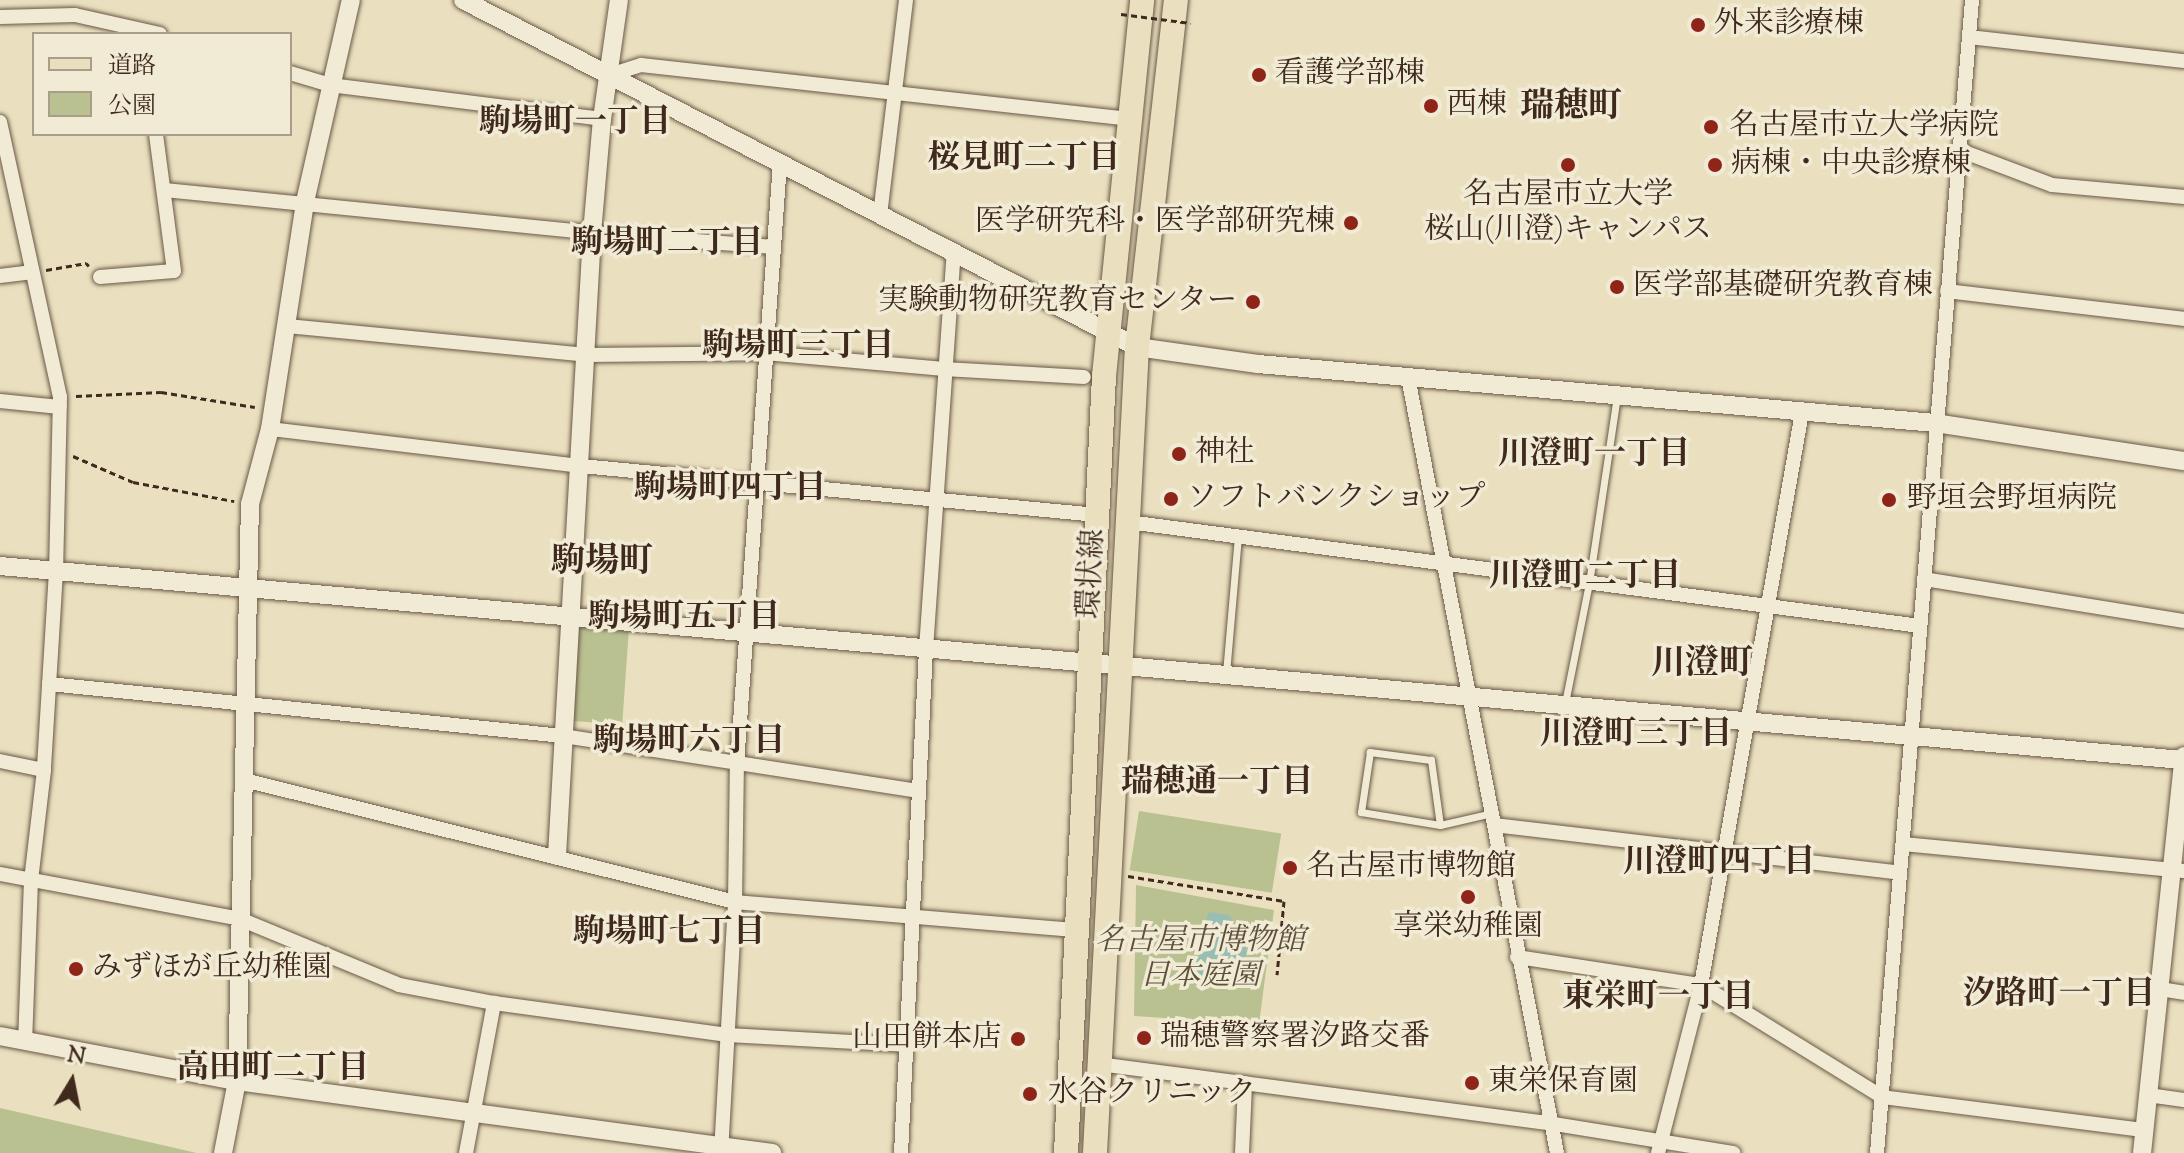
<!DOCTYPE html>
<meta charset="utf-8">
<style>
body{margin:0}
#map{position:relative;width:2184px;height:1153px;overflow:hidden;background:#eae0bf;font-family:"Sorts Mill Goudy","Noto Serif JP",serif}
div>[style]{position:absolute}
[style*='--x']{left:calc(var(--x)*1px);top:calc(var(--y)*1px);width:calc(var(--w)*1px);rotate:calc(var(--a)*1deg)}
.green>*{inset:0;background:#bac190;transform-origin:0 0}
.water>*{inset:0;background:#98bdb2}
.stream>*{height:5px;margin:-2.5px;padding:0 2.5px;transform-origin:2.5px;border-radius:2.5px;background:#98bdb2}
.path>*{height:3px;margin-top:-1.5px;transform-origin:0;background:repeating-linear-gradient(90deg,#402a1d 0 6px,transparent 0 10px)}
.roads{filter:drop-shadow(0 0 2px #6a5846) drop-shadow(0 0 2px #6a5846)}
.service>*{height:7px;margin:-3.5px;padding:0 3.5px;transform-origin:3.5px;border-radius:3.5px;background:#f1ebd5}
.minor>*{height:14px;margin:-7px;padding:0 7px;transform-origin:7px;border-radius:7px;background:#f1ebd5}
.tertiary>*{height:18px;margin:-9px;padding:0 9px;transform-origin:9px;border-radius:9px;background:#f1ebd5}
.primary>*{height:24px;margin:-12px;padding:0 12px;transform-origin:12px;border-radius:12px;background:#eae0bf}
.path-bridge>*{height:3px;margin-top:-1.5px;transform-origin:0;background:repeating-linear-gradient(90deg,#402a1d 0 6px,transparent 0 10px)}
.dots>*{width:22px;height:22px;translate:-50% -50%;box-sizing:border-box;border:4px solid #f1ebd5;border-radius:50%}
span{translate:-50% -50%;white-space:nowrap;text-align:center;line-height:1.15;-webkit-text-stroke:7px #f1ebd5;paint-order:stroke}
.poi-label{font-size:30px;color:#402a1d}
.left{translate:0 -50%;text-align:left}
.right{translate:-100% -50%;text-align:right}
.street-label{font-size:30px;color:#402a1d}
.park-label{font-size:30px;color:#5e503a;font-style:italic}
.neighbourhood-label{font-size:32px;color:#402a1d;font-weight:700}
.quarter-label{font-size:34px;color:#402a1d;font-weight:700}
.legend{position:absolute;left:32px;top:32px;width:260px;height:104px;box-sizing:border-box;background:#f1ebd5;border:2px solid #aa9e8b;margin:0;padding:10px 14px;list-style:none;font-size:24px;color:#402a1d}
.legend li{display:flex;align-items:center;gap:16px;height:40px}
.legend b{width:40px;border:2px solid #aa9e8b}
.north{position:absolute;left:32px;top:1041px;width:80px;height:80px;-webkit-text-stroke:6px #f1ebd5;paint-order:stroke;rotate:10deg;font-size:22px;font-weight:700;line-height:32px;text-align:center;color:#402a1d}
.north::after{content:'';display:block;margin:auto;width:28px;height:36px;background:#402a1d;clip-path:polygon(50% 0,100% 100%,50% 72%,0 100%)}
</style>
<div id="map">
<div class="green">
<div style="left:575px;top:626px;width:54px;height:95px;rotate:4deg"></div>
<div style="left:1139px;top:811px;width:144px;height:60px;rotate:9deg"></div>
<div style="clip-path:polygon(1136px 885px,1274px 910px,1259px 1024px,1134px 1016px)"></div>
<div style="clip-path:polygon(0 1108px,197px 1153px,0 1153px)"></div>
</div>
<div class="water">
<div style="clip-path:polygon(1209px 912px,1229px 915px,1246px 942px,1247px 953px,1241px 965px,1226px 974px,1218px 985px,1198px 979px,1197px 960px,1206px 940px,1202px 931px)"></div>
</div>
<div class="stream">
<div style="--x:1164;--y:982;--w:18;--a:-29"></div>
<div style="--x:1180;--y:973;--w:24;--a:-9"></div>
</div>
<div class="path">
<div style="--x:46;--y:270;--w:41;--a:-9.9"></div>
<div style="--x:86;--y:263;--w:4;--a:45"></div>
<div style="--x:76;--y:396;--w:85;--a:-2.7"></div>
<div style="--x:161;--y:392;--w:95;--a:9.1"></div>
<div style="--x:73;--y:456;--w:65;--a:23.4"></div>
<div style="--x:133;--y:482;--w:103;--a:10.7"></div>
<div style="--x:1128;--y:876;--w:158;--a:9.1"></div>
<div style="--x:1284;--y:901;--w:74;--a:95.4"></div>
</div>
<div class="roads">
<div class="service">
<div style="--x:1226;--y:673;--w:138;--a:-85"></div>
<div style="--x:1565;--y:703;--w:122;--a:-78.7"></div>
<div style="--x:1589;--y:583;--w:189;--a:-81.5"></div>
<div style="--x:1440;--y:825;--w:66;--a:-97.9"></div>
<div style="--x:1431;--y:760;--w:62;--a:-172.5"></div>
<div style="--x:1370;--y:752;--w:61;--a:98.5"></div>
<div style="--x:1361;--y:812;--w:80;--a:9.3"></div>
<div style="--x:1440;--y:825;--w:53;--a:-13"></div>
</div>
<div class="minor">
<div style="--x:0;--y:17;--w:75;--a:-1.5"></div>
<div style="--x:75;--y:15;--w:87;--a:12.6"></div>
<div style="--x:1969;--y:37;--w:216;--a:6.4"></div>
<div style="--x:290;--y:73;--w:42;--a:16.7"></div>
<div style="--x:330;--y:85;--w:274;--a:7.1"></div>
<div style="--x:607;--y:76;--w:36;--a:-18"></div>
<div style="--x:641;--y:65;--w:491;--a:6.3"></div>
<div style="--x:0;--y:122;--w:281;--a:77.7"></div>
<div style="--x:60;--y:397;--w:174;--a:91.3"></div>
<div style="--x:56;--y:571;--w:199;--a:93.5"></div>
<div style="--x:44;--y:770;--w:111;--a:96.7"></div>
<div style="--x:31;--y:880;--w:160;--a:92.1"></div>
<div style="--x:1959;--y:150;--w:99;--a:20.6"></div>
<div style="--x:2052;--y:185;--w:133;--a:5.2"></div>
<div style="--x:164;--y:190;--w:430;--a:5.7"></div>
<div style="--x:592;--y:233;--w:182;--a:4.4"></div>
<div style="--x:880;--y:215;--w:217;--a:-83.1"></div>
<div style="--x:0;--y:276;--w:31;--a:-7"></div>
<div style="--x:100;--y:277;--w:74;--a:-4.6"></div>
<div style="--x:174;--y:271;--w:138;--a:-97.5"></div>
<div style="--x:1947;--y:291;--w:239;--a:6.7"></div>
<div style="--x:287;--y:326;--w:301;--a:5.5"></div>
<div style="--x:587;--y:355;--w:178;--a:-0.6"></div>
<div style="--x:765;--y:353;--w:180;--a:5.1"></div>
<div style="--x:944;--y:369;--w:140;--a:3.3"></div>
<div style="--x:1408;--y:377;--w:790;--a:79.13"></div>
<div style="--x:0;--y:401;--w:60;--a:5.7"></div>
<div style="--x:270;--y:429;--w:313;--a:6.8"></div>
<div style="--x:581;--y:466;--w:518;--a:5.42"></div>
<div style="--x:1128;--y:522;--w:799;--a:7.48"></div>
<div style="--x:1924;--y:579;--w:263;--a:9.2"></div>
<div style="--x:49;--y:684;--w:517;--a:5.78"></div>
<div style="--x:563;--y:736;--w:360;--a:8.8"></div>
<div style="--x:0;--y:761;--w:45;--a:11.6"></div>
<div style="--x:244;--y:780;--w:506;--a:13.95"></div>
<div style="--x:735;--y:902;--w:343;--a:4.7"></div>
<div style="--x:1494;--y:825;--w:409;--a:6.7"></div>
<div style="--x:1903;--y:844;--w:282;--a:5.5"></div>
<div style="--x:0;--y:874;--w:244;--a:10.6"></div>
<div style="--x:240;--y:919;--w:172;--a:22.5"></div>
<div style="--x:399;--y:985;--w:97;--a:10.7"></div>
<div style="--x:494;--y:1003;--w:236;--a:7.8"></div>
<div style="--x:728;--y:1035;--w:177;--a:3.2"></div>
<div style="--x:1517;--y:957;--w:186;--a:8.7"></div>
<div style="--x:1701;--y:985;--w:213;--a:31.7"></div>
<div style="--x:1882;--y:1097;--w:264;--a:7.2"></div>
<div style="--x:2160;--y:989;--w:24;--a:9"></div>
<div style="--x:1099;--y:1064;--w:447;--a:7.5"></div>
<div style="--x:1542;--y:1122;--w:194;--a:9.2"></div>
<div style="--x:2148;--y:1095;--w:36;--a:8"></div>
<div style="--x:466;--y:1153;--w:153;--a:-79.4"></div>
<div style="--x:721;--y:1153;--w:251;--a:-86.8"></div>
<div style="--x:735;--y:902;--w:138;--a:-89.2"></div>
<div style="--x:737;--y:764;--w:603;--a:-85.91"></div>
<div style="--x:901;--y:1153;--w:505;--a:-87.16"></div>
<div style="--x:926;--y:649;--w:397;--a:-86"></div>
<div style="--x:1242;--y:1153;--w:70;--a:-87.5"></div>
<div style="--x:1658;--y:1153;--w:173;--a:-75.6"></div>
<div style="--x:1701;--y:985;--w:582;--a:-80"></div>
<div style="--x:1877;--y:1153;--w:1157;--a:-85.29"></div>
</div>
<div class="tertiary">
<div style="--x:463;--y:0;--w:758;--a:27.24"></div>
<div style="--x:1137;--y:347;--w:122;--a:8"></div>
<div style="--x:1258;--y:364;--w:680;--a:4.98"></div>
<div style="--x:1935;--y:423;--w:252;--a:8.7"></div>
<div style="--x:0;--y:566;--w:2193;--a:5.08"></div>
<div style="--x:557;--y:856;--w:624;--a:-86.78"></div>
<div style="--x:592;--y:233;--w:114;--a:-85"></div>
<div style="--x:602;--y:119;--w:120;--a:-81.9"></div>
<div style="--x:0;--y:1036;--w:241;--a:10.8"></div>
<div style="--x:237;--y:1081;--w:540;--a:7.66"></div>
<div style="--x:223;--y:1153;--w:73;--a:-79"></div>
<div style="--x:237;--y:1081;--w:577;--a:-88.71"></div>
<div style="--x:250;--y:504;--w:78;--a:-75.1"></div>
<div style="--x:270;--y:429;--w:230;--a:-81.2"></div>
<div style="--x:305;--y:202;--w:207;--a:-77.2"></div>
<div style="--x:2142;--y:1153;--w:399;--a:-84"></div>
</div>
<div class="primary">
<div style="--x:1066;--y:1153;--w:778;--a:-87.2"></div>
<div style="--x:1104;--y:376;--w:378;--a:-84.2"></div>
<div style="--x:1095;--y:1153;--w:807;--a:-87.02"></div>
<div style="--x:1137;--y:347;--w:349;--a:-83.6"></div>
</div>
</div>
<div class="path-bridge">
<div style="--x:1121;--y:14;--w:70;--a:7.4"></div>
</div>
<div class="dots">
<div style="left:1698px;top:25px;background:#8f2418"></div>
<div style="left:1259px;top:75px;background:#8f2418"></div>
<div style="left:1431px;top:106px;background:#8f2418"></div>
<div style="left:1711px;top:127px;background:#8f2418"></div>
<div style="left:1568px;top:165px;background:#8f2418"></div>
<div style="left:1715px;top:165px;background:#8f2418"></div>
<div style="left:1351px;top:223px;background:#8f2418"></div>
<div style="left:1617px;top:287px;background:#8f2418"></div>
<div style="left:1253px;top:302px;background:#8f2418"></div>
<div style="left:1179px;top:454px;background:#8f2418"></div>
<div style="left:1171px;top:499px;background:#8f2418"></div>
<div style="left:1889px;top:500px;background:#8f2418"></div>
<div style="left:1290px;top:868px;background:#8f2418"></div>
<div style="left:1468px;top:897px;background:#8f2418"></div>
<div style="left:76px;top:969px;background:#8f2418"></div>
<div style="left:1144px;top:1038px;background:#8f2418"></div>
<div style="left:1018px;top:1039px;background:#8f2418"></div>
<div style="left:1472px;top:1083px;background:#8f2418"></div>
<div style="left:1030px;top:1094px;background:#8f2418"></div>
</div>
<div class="poi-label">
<span class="left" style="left:1714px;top:25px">外来診療棟</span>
<span class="left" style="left:1275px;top:75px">看護学部棟</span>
<span class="left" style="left:1447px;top:106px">西棟</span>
<span class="left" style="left:1729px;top:127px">名古屋市立大学病院</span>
<span class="left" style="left:1731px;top:165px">病棟・中央診療棟</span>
<span style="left:1568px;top:213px">名古屋市立大学<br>桜山(川澄)キャンパス</span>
<span class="right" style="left:1335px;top:223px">医学研究科・医学部研究棟</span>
<span class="left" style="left:1633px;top:287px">医学部基礎研究教育棟</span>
<span class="right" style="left:1237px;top:302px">実験動物研究教育センター</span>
<span class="left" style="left:1195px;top:454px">神社</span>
<span class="left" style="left:1187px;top:499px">ソフトバンクショップ</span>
<span class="left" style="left:1907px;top:500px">野垣会野垣病院</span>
<span class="left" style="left:1306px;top:868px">名古屋市博物館</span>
<span style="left:1468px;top:928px">享栄幼稚園</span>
<span class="left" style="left:92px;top:969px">みずほが丘幼稚園</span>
<span class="left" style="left:1160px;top:1038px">瑞穂警察署汐路交番</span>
<span class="right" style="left:1002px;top:1039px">山田餅本店</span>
<span class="left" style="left:1488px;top:1083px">東栄保育園</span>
<span class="left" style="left:1048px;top:1094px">水谷クリニック</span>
</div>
<div class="street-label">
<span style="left:1093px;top:574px;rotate:-87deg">環状線</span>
</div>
<div class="park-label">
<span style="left:1200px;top:959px">名古屋市博物館<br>日本庭園</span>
</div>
<div class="neighbourhood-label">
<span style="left:575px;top:123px">駒場町一丁目</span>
<span style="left:1024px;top:159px">桜見町二丁目</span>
<span style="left:667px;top:244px">駒場町二丁目</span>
<span style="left:798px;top:347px">駒場町三丁目</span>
<span style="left:1594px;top:455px">川澄町一丁目</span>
<span style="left:730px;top:489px">駒場町四丁目</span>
<span style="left:1585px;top:577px">川澄町二丁目</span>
<span style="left:684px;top:618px">駒場町五丁目</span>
<span style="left:1636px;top:735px">川澄町三丁目</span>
<span style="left:689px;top:742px">駒場町六丁目</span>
<span style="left:1217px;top:783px">瑞穂通一丁目</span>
<span style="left:1719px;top:863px">川澄町四丁目</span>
<span style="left:669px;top:933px">駒場町七丁目</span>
<span style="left:2059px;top:995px">汐路町一丁目</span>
<span style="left:1658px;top:998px">東栄町一丁目</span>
<span style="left:273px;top:1069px">高田町二丁目</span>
</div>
<div class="quarter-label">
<span style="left:1571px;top:108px">瑞穂町</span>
<span style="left:602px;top:563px">駒場町</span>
<span style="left:1702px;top:665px">川澄町</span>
</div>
<ul class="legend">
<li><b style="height:10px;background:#eae0bf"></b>道路</li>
<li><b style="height:22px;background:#bac190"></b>公園</li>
</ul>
<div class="north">N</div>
</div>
